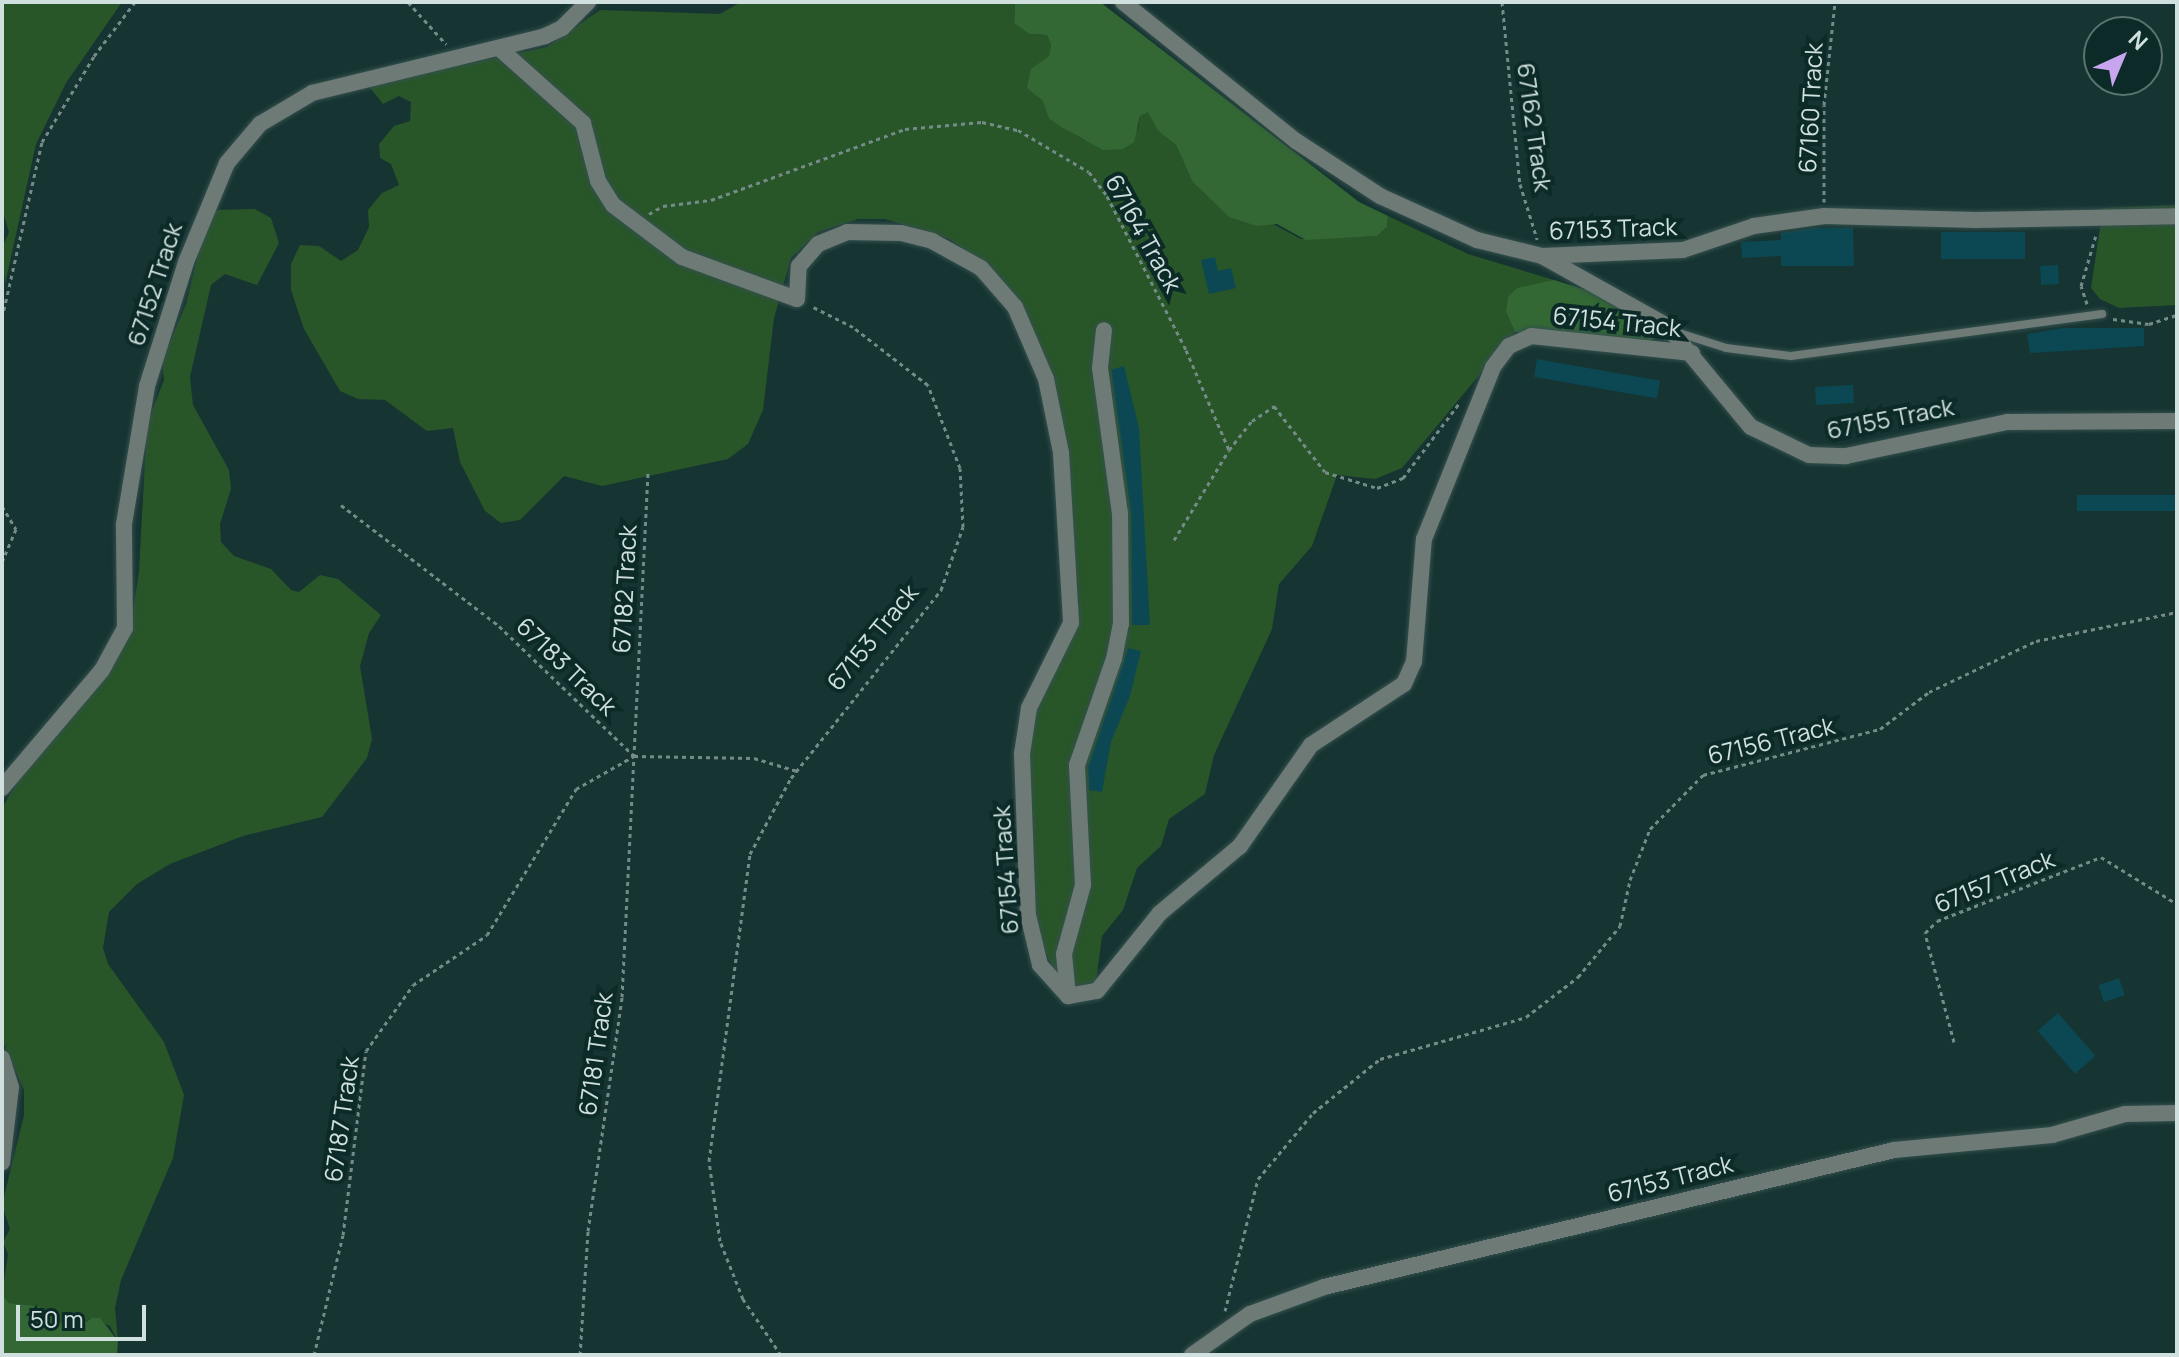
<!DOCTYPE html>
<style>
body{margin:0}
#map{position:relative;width:2179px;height:1357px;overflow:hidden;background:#163432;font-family:Manrope,sans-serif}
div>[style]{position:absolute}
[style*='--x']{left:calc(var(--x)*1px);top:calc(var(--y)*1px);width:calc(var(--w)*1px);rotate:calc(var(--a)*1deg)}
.green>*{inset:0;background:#285628}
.forest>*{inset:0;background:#336834}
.building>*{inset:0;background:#0c4853;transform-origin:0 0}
.path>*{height:3px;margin-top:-1.5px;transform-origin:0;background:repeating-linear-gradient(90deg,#748b89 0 4px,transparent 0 8px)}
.roads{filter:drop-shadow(0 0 2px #34504e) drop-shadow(0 0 2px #34504e)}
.service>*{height:8px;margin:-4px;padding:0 4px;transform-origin:4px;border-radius:4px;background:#6e7a75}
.minor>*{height:16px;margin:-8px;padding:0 8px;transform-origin:8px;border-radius:8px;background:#6e7a75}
span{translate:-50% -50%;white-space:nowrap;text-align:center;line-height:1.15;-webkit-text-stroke:8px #0b2a28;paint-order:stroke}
.street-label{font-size:24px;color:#cfe0de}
.frame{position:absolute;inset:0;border:4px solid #cfe0de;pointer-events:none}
.north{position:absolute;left:2083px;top:16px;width:80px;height:80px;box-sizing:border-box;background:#0b2a28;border:2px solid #597371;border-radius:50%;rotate:44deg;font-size:22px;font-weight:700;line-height:32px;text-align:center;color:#cfe0de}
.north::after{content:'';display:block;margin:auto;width:28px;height:36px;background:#c8a6ef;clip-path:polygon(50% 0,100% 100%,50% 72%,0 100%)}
.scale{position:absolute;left:16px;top:1305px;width:130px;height:36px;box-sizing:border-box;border:4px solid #cfe0de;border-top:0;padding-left:10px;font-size:24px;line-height:28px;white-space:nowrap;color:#cfe0de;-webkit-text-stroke:6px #0b2a28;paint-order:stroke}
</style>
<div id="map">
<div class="green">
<div style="clip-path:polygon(2px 2px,122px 2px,66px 83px,36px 144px,5px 284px,2px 248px,9px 232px,2px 209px)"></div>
<div style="clip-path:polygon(741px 2px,1015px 2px,1014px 23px,1029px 34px,1047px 35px,1051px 45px,1049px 56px,1031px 70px,1049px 119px,1084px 140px,1138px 129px,1140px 116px,1148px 111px,1158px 131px,1176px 145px,1192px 181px,1301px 239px,1377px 236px,1387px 227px,1388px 216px,1468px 254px,1554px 280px,1506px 312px,1515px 332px,1402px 468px,1375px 479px,1337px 475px,1312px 546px,1279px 584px,1272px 629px,1214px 755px,1205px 794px,1169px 819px,1161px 846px,1137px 868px,1123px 910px,1102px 936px,1096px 982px,1079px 990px,1060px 983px,1036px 932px,1028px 734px,1079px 603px,1056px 392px,990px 267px,949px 239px,885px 219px,858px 219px,818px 232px,791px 258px,774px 318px,763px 410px,748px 444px,728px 459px,602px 486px,564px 476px,520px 520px,501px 523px,485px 511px,460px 462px,453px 428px,427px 431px,385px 400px,358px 399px,340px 391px,304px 329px,291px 290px,291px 264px,300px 245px,319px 246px,341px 261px,358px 250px,369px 227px,368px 210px,382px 193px,399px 185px,391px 164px,380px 158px,379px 144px,394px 126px,410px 121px,411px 102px,399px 96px,383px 104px,368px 85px,547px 47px,600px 10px,720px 14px)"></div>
<div style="clip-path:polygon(2177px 205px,2177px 305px,2119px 308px,2100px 299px,2091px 288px,2103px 208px)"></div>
<div style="clip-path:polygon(255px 209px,271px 218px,279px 243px,257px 285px,225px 274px,211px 285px,190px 377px,193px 405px,229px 470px,231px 489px,220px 524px,221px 542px,234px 556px,271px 569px,291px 590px,299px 592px,320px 575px,338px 579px,381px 615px,369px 633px,360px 666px,372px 739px,367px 758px,322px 817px,243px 836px,170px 864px,137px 884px,109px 912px,103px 948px,108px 964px,164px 1042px,184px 1095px,173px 1158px,121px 1280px,115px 1308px,118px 1341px,110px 1326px,90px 1318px,74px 1331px,38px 1306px,9px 1303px,2px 1294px,8px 1254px,3px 1242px,10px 1229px,2px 1205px,24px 1115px,24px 1090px,2px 1040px,2px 808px,34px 754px,130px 632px,139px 571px,147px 424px,164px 380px,162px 361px,186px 304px,207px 219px,217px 210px)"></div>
</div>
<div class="forest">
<div style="clip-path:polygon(1015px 2px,1100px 2px,1359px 202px,1388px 216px,1387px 227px,1377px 236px,1306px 240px,1277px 224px,1257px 226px,1229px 217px,1192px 181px,1176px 145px,1158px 131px,1148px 112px,1140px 116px,1134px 142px,1123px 149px,1103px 150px,1063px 128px,1049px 119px,1042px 100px,1027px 88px,1031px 69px,1049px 56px,1051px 45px,1047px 35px,1029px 34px,1014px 23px)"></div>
<div style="clip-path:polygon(1554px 280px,1586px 290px,1647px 320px,1663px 335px,1644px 343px,1515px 332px,1506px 312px,1508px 297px,1517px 288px)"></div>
<div style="clip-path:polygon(2px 1294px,9px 1303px,38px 1306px,73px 1331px,91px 1318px,100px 1318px,118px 1341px,117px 1355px,2px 1355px)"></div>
</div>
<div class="building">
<div style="clip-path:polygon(1816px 228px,1853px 228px,1854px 266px,1781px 266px,1781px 256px,1742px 258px,1741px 242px,1781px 240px,1781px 233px)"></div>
<div style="left:1941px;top:232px;width:84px;height:27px"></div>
<div style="clip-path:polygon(1215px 257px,1218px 271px,1231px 268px,1236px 288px,1209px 294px,1201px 260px)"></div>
<div style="left:2058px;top:265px;width:19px;height:18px;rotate:87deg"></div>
<div style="clip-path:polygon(2062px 328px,2144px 328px,2144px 346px,2030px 353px,2027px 334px)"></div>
<div style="left:1537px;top:359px;width:125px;height:18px;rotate:10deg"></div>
<div style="clip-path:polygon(1124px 366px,1139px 428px,1150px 625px,1132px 625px,1131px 513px,1111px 370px)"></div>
<div style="left:1853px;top:385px;width:18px;height:38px;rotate:87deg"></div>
<div style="left:2177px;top:495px;width:16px;height:100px;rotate:90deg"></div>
<div style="clip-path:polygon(1128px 648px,1141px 651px,1130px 696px,1111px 742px,1102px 792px,1089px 790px,1088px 767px)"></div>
<div style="left:2119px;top:978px;width:18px;height:22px;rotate:71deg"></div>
<div style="left:2058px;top:1013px;width:57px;height:27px;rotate:49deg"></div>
</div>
<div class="path">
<div style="--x:408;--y:2;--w:57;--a:47.9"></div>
<div style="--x:1502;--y:2;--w:183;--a:84.4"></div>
<div style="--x:1520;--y:184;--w:58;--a:72.8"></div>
<div style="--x:1824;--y:202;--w:97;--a:-90"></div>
<div style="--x:1824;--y:105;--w:104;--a:-83.9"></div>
<div style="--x:649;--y:214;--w:16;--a:-30"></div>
<div style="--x:663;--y:206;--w:48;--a:-7.1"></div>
<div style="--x:711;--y:200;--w:207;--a:-20.1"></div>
<div style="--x:905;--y:129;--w:77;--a:-5.2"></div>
<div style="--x:982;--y:122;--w:37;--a:13"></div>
<div style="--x:1018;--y:130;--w:82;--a:30.6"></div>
<div style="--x:1089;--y:172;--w:30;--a:53"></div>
<div style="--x:1107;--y:196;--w:173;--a:62.8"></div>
<div style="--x:1186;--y:350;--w:109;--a:66.7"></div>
<div style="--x:2087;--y:304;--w:19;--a:-108"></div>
<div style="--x:2081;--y:286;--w:53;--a:-73.6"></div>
<div style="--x:2;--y:318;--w:180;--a:-77.2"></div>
<div style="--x:42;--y:142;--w:100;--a:-58.8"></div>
<div style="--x:94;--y:56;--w:68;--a:-52.8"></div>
<div style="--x:2113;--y:319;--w:36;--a:8"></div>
<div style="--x:2149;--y:324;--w:29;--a:-18"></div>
<div style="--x:341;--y:505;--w:199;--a:37.4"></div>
<div style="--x:499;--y:626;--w:187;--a:43.9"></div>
<div style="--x:634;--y:756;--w:120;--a:1"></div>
<div style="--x:754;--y:758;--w:45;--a:16.8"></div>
<div style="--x:2;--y:506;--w:27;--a:59"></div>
<div style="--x:16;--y:529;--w:36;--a:113"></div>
<div style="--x:1174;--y:540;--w:105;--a:-58.6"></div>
<div style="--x:1229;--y:450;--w:37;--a:-52"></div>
<div style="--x:1252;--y:421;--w:27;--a:-34"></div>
<div style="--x:1274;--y:406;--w:83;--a:52.3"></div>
<div style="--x:1325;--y:472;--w:54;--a:17.1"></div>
<div style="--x:1377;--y:488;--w:28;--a:-21"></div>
<div style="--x:1403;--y:478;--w:95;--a:-53.1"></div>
<div style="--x:1954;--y:1042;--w:113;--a:-104.9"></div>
<div style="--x:1925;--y:933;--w:17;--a:-45"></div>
<div style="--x:1937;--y:921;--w:176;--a:-21.3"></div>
<div style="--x:2101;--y:857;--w:89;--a:31.7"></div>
<div style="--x:1225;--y:1311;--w:136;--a:-76"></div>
<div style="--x:1258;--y:1179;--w:86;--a:-50.2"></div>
<div style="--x:1313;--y:1113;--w:86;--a:-38.9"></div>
<div style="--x:1380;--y:1059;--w:152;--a:-16"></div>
<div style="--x:1526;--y:1017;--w:66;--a:-37.6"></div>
<div style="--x:1578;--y:977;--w:66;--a:-50.5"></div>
<div style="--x:1620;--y:926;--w:47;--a:-77.7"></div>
<div style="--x:1630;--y:880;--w:55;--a:-68.6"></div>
<div style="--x:1650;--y:829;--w:76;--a:-45.5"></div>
<div style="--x:1703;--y:775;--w:183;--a:-14.6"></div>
<div style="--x:1880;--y:729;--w:61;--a:-37.1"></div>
<div style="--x:1929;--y:692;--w:119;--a:-25.5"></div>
<div style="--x:2036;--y:641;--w:144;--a:-11.6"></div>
<div style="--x:314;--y:1355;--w:123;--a:-76.4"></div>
<div style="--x:343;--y:1235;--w:185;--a:-82.9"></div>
<div style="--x:366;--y:1051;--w:81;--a:-54.5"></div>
<div style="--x:413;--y:985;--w:89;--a:-34"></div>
<div style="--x:487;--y:935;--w:171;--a:-58.6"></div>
<div style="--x:576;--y:789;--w:67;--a:-29.6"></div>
<div style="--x:580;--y:1355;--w:124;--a:-86.3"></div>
<div style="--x:588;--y:1231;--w:236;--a:-81.7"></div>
<div style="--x:622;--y:997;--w:526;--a:-87.16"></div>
<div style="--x:781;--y:1355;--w:68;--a:-124.2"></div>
<div style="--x:743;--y:1299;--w:62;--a:-111.6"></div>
<div style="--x:720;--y:1241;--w:81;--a:-97.8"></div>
<div style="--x:709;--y:1161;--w:310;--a:-82.4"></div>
<div style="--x:750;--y:854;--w:86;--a:-61.7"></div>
<div style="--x:791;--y:778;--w:241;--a:-51.4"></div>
<div style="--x:941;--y:590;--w:67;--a:-70.8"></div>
<div style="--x:963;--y:527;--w:59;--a:-92.9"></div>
<div style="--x:960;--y:468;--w:89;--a:-111.1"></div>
<div style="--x:928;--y:385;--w:95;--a:-142.3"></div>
<div style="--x:853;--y:327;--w:47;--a:-153.4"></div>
</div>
<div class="roads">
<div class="service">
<div style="--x:1676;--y:332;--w:52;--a:17.7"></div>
<div style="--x:1726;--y:348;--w:65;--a:7"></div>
<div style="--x:1791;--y:356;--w:314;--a:-7.7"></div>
</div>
<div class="minor">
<div style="--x:1123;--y:2;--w:222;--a:38.8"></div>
<div style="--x:1296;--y:141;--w:100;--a:33.2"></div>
<div style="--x:1380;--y:196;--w:107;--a:24.4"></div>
<div style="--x:1477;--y:240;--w:67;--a:13.8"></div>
<div style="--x:1542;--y:256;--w:141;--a:-2.4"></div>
<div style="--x:1683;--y:250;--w:75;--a:-18.7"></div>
<div style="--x:1754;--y:226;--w:71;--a:-8.1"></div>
<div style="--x:1824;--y:216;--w:152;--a:1.5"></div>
<div style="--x:1976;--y:220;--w:201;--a:-1.1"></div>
<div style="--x:499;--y:48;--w:113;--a:41.8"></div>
<div style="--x:583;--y:123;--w:60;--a:75.5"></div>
<div style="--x:598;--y:181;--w:28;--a:58"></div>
<div style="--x:613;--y:205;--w:86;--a:37"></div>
<div style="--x:682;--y:257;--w:122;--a:20.1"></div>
<div style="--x:797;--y:299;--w:33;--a:-87"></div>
<div style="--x:799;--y:266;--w:29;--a:-49"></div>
<div style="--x:818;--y:244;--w:31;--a:-22"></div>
<div style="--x:847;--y:232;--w:54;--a:1.1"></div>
<div style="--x:901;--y:233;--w:32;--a:14"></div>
<div style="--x:932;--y:241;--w:56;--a:28.9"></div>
<div style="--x:981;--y:268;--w:52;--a:48.9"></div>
<div style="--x:1015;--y:307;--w:78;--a:66.7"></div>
<div style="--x:1046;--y:379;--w:76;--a:78.5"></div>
<div style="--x:1061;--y:453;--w:170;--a:86.6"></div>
<div style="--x:1071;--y:623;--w:95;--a:116.3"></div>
<div style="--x:1029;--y:708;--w:47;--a:98.7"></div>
<div style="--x:1022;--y:754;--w:161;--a:87.9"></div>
<div style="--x:1028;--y:915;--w:51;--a:76.5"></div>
<div style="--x:1040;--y:965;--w:42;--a:47.9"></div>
<div style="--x:1068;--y:996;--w:29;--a:-10"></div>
<div style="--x:1097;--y:991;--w:100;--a:-51.1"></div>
<div style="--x:1160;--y:913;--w:104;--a:-39.9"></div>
<div style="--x:1240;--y:846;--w:123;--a:-54.9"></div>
<div style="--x:1311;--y:745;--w:111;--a:-33.3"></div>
<div style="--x:1404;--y:684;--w:24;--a:-66"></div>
<div style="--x:1414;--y:662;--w:123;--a:-85.4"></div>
<div style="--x:1424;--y:539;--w:185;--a:-68.1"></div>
<div style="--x:1493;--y:367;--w:26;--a:-53"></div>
<div style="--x:1509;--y:346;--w:24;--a:-24"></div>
<div style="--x:1531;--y:336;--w:162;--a:6"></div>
<div style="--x:1542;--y:256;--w:143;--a:29.2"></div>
<div style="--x:1667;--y:326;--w:131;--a:50.3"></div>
<div style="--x:1751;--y:427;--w:64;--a:25.8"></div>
<div style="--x:1809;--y:455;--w:37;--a:2"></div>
<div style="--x:1846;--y:456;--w:166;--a:-11.9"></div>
<div style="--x:2008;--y:422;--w:169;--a:-0.3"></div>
<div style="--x:2;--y:788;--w:155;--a:-49.7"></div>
<div style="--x:102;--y:670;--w:48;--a:-61.3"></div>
<div style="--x:125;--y:628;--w:104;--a:-90.6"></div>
<div style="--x:124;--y:524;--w:140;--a:-80.5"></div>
<div style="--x:147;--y:386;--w:130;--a:-72.5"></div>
<div style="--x:186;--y:262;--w:107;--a:-67.5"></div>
<div style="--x:227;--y:163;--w:51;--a:-49.8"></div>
<div style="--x:260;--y:124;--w:61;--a:-30.8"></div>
<div style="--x:312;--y:93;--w:240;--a:-13.7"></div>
<div style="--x:545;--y:36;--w:19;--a:-25"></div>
<div style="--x:562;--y:28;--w:37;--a:-45"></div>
<div style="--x:1068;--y:996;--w:42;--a:-95.4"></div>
<div style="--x:1064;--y:954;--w:72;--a:-74.6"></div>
<div style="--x:1083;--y:885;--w:120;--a:-92.9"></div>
<div style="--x:1077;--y:765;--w:112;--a:-70.8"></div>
<div style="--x:1114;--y:659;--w:36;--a:-79"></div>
<div style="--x:1121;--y:624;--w:110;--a:-90.5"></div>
<div style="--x:1120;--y:514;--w:147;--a:-97.8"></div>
<div style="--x:1100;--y:368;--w:38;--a:-84"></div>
<div style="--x:2;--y:1058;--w:30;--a:73"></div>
<div style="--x:11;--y:1087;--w:76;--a:96.8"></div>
<div style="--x:1192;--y:1355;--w:71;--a:-35.3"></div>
<div style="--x:1250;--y:1314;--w:79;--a:-20"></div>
<div style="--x:1324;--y:1287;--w:586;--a:-13.51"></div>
<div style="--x:1894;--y:1150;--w:159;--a:-5.4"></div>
<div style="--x:2052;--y:1135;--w:76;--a:-16"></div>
<div style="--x:2125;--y:1114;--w:52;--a:-1.1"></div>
</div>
</div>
<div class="street-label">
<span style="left:1810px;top:108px;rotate:-87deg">67160 Track</span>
<span style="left:1535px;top:127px;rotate:82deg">67162 Track</span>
<span style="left:1613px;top:228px;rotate:-2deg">67153 Track</span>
<span style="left:1144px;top:233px;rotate:61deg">67164 Track</span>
<span style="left:154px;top:284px;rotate:-72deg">67152 Track</span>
<span style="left:1617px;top:321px;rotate:6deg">67154 Track</span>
<span style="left:1890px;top:418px;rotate:-11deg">67155 Track</span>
<span style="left:624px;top:589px;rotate:-87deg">67182 Track</span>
<span style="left:872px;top:637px;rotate:-51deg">67153 Track</span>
<span style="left:567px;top:666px;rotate:44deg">67183 Track</span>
<span style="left:1771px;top:740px;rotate:-14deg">67156 Track</span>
<span style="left:1005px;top:870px;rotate:-94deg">67154 Track</span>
<span style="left:1994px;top:881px;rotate:-22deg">67157 Track</span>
<span style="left:595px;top:1054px;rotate:-82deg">67181 Track</span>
<span style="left:341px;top:1119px;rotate:-82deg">67187 Track</span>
<span style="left:1670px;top:1178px;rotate:-14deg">67153 Track</span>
</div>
<div class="frame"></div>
<div class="north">N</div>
<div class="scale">50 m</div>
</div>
